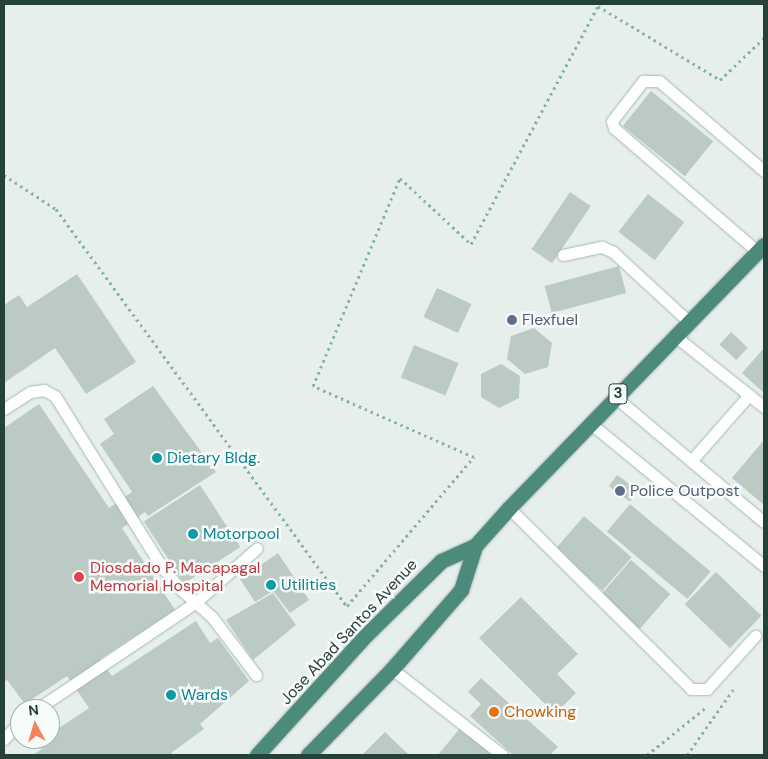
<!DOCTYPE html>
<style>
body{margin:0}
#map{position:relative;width:768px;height:759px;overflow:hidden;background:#e6efeb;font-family:"DM Sans",sans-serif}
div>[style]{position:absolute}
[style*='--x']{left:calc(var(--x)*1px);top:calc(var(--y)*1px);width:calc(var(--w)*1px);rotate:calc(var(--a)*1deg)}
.building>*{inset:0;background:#bbcac4;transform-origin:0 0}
.path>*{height:3px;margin-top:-1.5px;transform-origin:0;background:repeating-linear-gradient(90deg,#86b3a5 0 2.5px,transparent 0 6.5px)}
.roads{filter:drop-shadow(0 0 1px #a8b8b2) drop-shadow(0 0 1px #a8b8b2)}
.service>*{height:11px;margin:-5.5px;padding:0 5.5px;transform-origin:5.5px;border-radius:5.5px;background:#fff}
.trunk>*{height:15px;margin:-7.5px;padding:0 7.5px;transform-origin:7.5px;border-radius:7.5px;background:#4c8a7c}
.dots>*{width:14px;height:14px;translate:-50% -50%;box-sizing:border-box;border:2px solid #f7fbf9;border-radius:50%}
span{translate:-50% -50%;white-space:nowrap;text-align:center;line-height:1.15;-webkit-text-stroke:5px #f7fbf9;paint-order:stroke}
.shield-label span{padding:1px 4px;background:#f7fbf9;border:1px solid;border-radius:4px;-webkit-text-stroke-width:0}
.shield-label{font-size:15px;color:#24423a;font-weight:700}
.service-label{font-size:16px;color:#4e5e75}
.left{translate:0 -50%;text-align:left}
.culture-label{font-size:16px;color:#0d838f}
.health-label{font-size:16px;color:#be3a42}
.street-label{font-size:16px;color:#24423a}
.food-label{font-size:16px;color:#c56008}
.frame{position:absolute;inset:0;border:5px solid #24423a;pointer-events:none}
.north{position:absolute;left:10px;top:699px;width:50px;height:50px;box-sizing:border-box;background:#f7fbf9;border:1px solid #a3b1ad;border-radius:50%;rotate:354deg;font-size:14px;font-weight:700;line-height:20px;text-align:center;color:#24423a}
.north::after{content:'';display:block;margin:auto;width:18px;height:22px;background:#f4845f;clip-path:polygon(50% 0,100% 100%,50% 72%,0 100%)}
</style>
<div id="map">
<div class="building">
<div style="left:651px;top:91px;width:80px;height:45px;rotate:39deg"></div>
<div style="left:570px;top:192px;width:25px;height:69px;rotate:34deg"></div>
<div style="left:648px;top:194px;width:46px;height:48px;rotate:38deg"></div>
<div style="left:619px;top:266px;width:28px;height:77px;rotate:75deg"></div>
<div style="clip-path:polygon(77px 274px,136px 362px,86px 394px,55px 348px,4px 383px,4px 305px,19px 295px,27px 307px)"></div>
<div style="left:437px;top:288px;width:38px;height:32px;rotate:25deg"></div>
<div style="clip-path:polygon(534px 328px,552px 343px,548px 367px,525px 374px,507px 359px,511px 336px)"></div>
<div style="left:731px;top:332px;width:23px;height:17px;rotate:43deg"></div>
<div style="left:414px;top:345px;width:48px;height:35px;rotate:22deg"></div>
<div style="clip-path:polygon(764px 348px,764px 393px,742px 373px)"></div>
<div style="clip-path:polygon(501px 364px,520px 376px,519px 398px,499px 408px,481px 397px,481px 374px)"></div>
<div style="clip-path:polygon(153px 386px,216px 472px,148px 516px,145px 512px,122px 528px,175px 610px,100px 659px,112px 676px,196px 621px,210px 643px,218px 638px,249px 681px,200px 724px,204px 729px,171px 753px,173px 755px,33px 755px,51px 743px,50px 734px,89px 708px,67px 676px,25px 704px,7px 680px,4px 682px,4px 428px,39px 404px,109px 508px,132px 492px,100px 444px,114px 434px,104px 419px)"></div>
<div style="clip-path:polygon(764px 440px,764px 505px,732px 478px)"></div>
<div style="left:617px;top:475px;width:26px;height:14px;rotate:36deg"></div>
<div style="left:200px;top:485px;width:74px;height:67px;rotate:57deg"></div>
<div style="left:630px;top:504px;width:105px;height:36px;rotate:40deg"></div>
<div style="left:584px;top:516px;width:63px;height:44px;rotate:41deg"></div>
<div style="clip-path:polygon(278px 553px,309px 600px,290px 613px,273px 591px,255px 602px,240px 579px)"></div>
<div style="left:631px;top:560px;width:52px;height:49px;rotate:41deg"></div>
<div style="left:716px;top:572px;width:63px;height:45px;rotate:44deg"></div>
<div style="clip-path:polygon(273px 593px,296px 625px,253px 660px,226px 620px)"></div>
<div style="clip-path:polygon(521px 597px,578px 654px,557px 674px,576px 693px,555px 714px,479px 638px)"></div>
<div style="clip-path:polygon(481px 678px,558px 747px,550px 755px,513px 755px,470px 716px,481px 704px,468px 692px)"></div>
<div style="clip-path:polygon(460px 728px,495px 755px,438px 755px)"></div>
<div style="clip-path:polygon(385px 732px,409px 755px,362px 755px)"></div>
</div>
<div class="path">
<div style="--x:4;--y:175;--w:62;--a:33.2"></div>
<div style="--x:56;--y:209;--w:492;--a:53.8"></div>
<div style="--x:347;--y:606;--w:196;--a:-49.6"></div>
<div style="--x:474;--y:457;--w:176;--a:-156.2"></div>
<div style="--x:313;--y:386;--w:225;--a:-67.3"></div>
<div style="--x:400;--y:178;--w:97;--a:42.9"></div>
<div style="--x:471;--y:244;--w:270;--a:-61.9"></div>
<div style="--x:598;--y:6;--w:143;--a:31.2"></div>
<div style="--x:720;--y:80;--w:61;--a:-43.7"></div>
<div style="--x:647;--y:755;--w:75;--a:-39"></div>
<div style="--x:687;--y:755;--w:80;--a:-54.7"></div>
</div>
<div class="roads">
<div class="service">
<div style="--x:758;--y:252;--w:190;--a:-139.3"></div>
<div style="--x:614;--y:128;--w:7;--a:-106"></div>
<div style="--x:612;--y:121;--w:51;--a:-52.2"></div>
<div style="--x:643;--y:81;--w:16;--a:0"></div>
<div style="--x:659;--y:81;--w:138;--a:40.6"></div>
<div style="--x:563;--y:255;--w:40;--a:-12"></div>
<div style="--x:602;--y:247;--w:12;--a:24"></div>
<div style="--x:613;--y:252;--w:103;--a:42.6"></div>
<div style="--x:675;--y:336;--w:114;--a:38.6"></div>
<div style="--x:615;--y:397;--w:194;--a:40"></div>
<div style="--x:4;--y:409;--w:31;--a:-33"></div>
<div style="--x:30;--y:392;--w:14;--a:-8"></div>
<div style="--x:44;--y:390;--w:13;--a:29"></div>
<div style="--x:55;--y:396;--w:202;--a:58"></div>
<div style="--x:162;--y:567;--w:26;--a:51"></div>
<div style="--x:178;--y:587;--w:45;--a:41.4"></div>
<div style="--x:212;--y:617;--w:73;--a:52.8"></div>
<div style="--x:590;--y:423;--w:225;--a:39.4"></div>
<div style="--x:691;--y:461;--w:88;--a:-48.7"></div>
<div style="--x:509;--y:508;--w:257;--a:44.8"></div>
<div style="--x:691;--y:689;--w:16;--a:0"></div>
<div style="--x:707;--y:689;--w:72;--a:-47.8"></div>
<div style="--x:392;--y:669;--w:140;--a:38"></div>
<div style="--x:37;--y:709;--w:192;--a:-33.9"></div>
<div style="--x:196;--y:602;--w:81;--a:-41.5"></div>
<div style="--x:4;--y:739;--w:24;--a:-48"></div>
</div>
<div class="trunk">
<div style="--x:257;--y:755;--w:156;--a:-47.8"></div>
<div style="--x:362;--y:639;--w:111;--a:-44.6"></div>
<div style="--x:441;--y:561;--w:37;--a:-24"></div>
<div style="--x:308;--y:755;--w:120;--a:-45.7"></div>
<div style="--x:392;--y:669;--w:105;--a:-48.9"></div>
<div style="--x:461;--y:590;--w:46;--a:-72.3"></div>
<div style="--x:475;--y:546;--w:51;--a:-48.2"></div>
<div style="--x:509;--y:508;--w:366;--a:-45.9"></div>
</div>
</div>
<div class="dots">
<div style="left:512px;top:320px;background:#5c6f8a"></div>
<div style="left:157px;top:458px;background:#0f9aa8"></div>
<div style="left:620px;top:491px;background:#5c6f8a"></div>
<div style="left:193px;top:534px;background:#0f9aa8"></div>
<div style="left:79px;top:577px;background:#e0444e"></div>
<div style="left:271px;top:585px;background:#0f9aa8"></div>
<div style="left:171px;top:695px;background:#0f9aa8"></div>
<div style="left:494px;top:712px;background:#e8710a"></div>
</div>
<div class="shield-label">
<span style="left:618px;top:394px">3</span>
</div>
<div class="service-label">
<span class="left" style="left:522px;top:320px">Flexfuel</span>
<span class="left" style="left:630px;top:491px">Police Outpost</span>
</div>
<div class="culture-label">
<span class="left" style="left:167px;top:458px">Dietary Bldg.</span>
<span class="left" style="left:203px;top:534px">Motorpool</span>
<span class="left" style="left:281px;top:585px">Utilities</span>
<span class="left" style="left:181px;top:695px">Wards</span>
</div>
<div class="health-label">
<span class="left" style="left:90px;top:577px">Diosdado P. Macapagal<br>Memorial Hospital</span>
</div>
<div class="street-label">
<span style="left:349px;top:632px;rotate:-47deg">Jose Abad Santos Avenue</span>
</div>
<div class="food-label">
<span class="left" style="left:504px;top:712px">Chowking</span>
</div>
<div class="frame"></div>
<div class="north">N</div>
</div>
